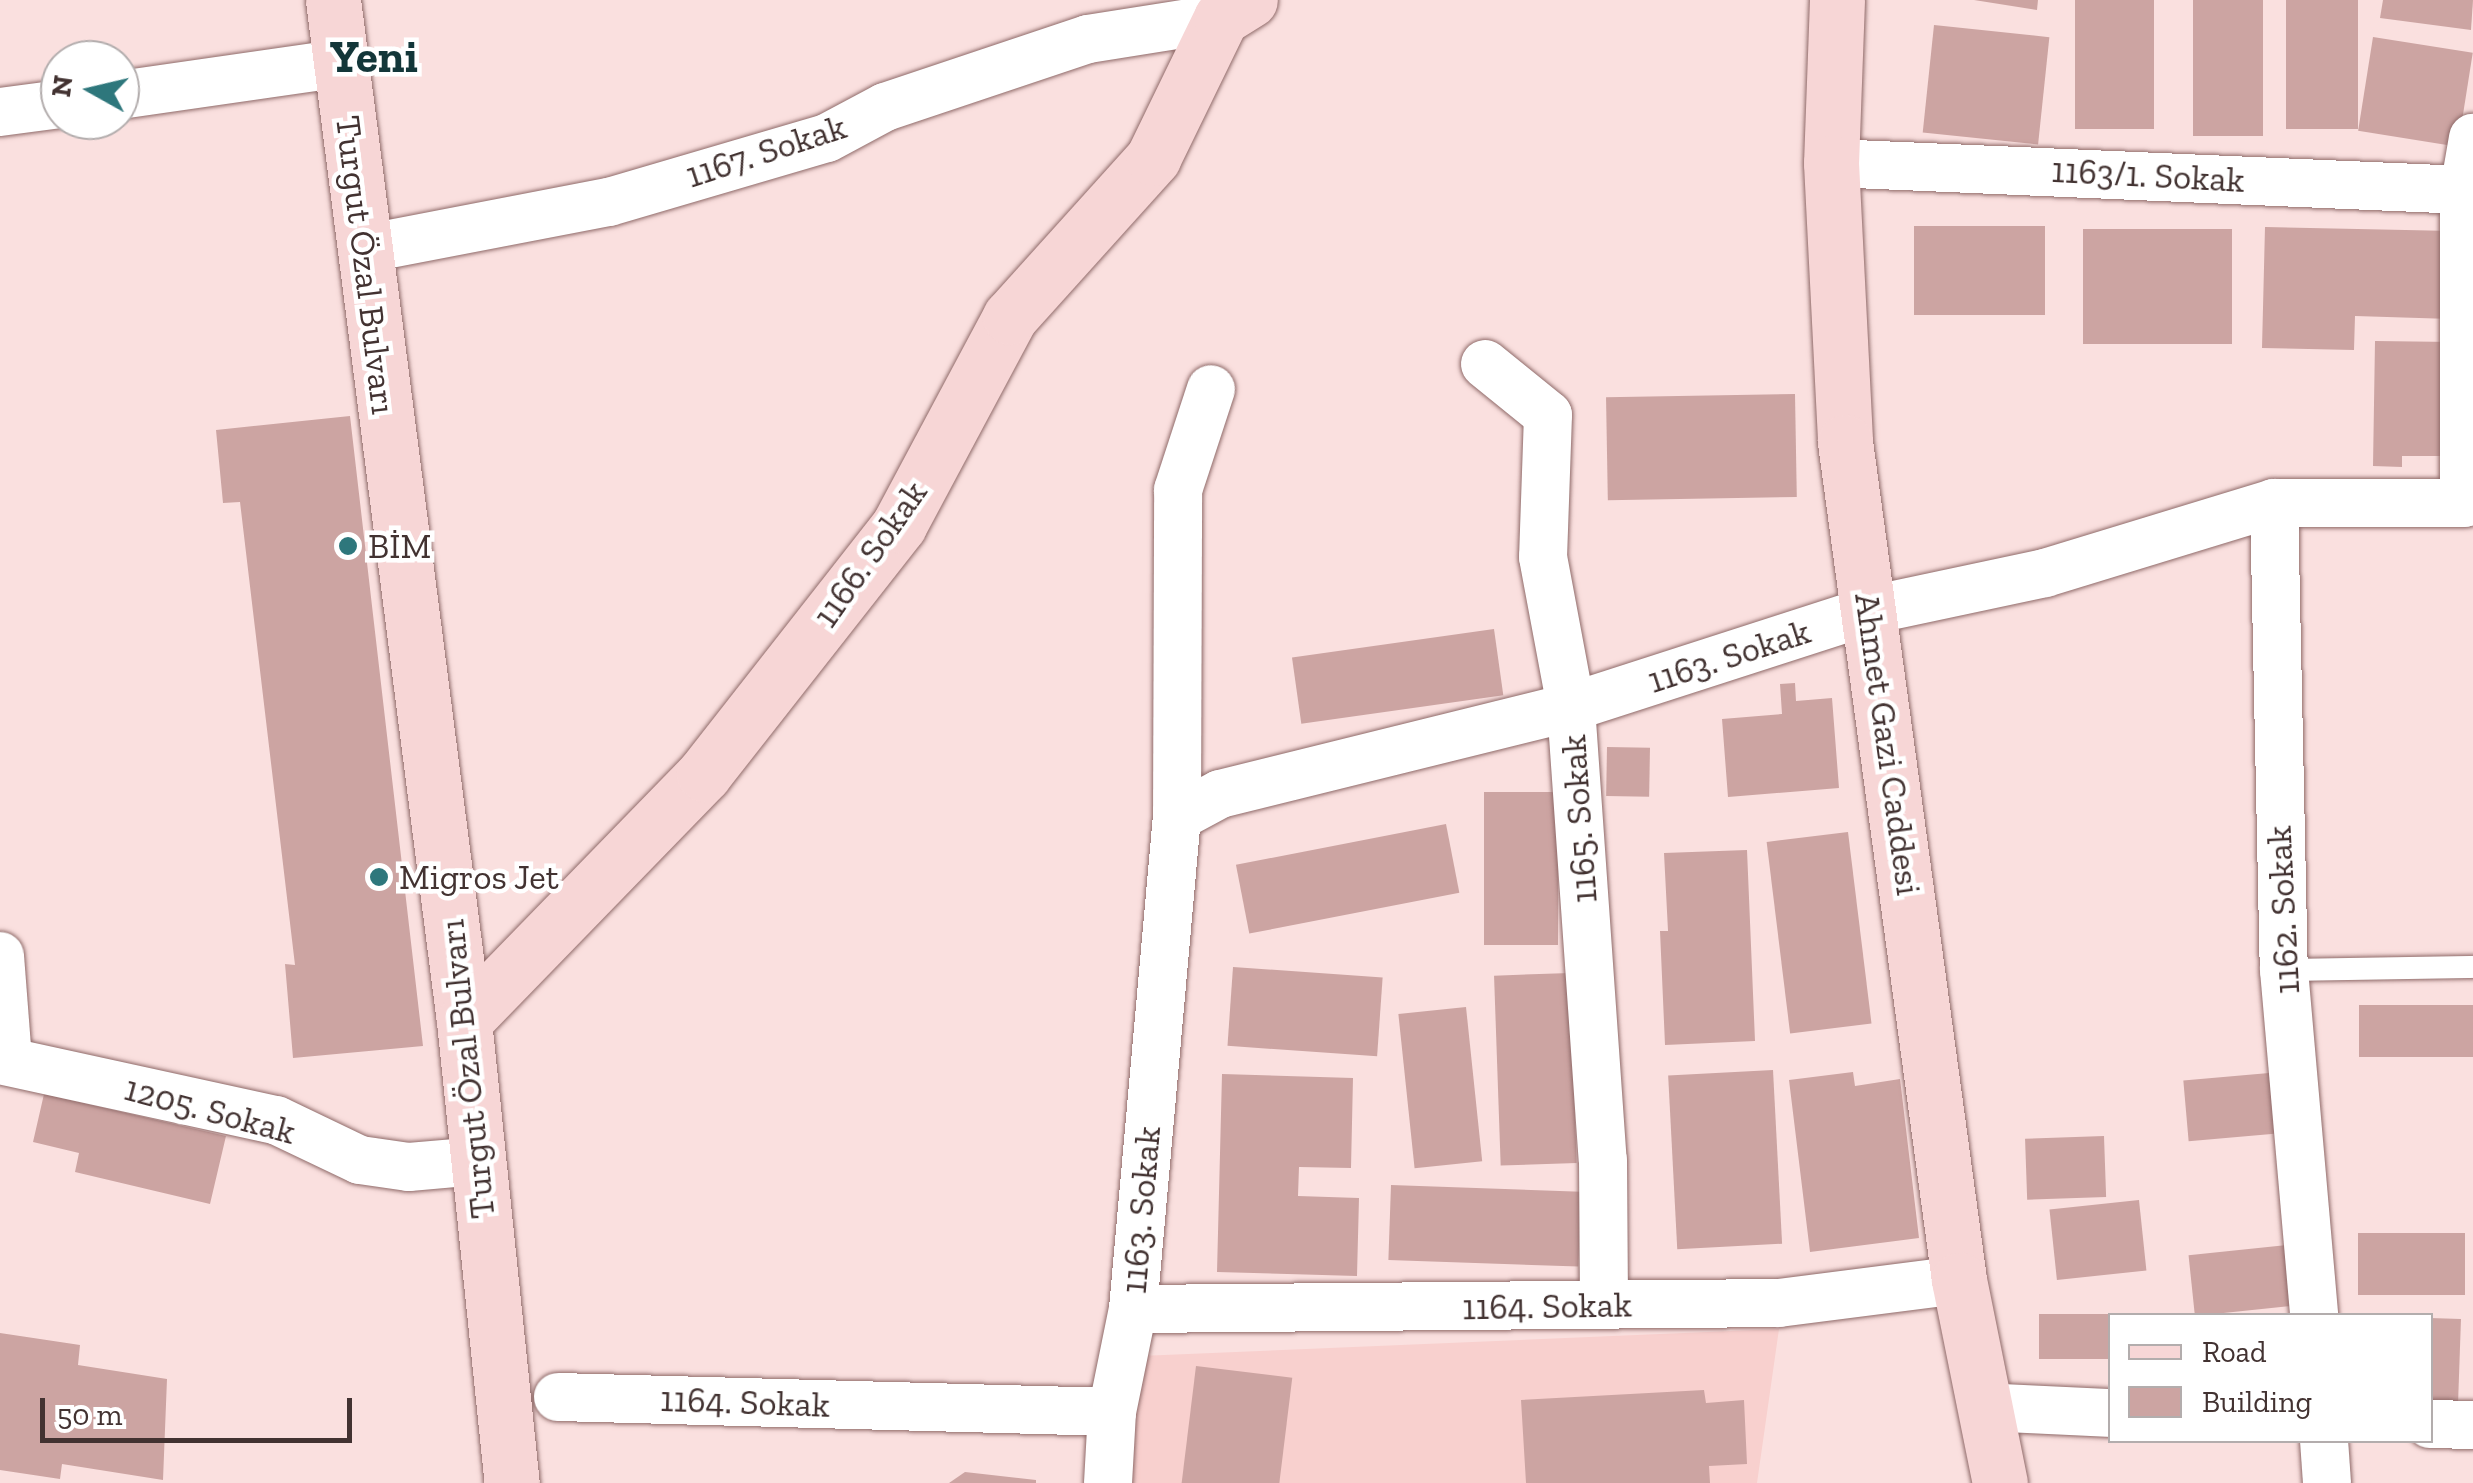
<!DOCTYPE html>
<meta charset="utf-8">
<style>
body{margin:0}
#map{position:relative;width:2473px;height:1483px;overflow:hidden;background:#fae0df;font-family:"Zilla Slab",serif}
div>[style]{position:absolute}
[style*='--x']{left:calc(var(--x)*1px);top:calc(var(--y)*1px);width:calc(var(--w)*1px);rotate:calc(var(--a)*1deg)}
.built>*{inset:0;background:#f8d0ce}
.building>*{inset:0;background:#cca4a2;transform-origin:0 0}
.roads{filter:drop-shadow(0 0 2px #8f6a69) drop-shadow(0 0 2px #8f6a69)}
.lane>*{height:22px;margin:-11px;padding:0 11px;transform-origin:11px;border-radius:11px;background:#fff}
.street>*{height:48px;margin:-24px;padding:0 24px;transform-origin:24px;border-radius:24px;background:#fff}
.secondary>*{height:55px;margin:-27.5px;padding:0 27.5px;transform-origin:27.5px;border-radius:27.5px;background:#f7d6d6}
.dots>*{width:28px;height:28px;translate:-50% -50%;box-sizing:border-box;border:5px solid #fff;border-radius:50%}
span{translate:-50% -50%;white-space:nowrap;text-align:center;line-height:1.15;-webkit-text-stroke:9px #fff;paint-order:stroke}
.street-label{font-size:35px;color:#423231}
.poi-label{font-size:35px;color:#423231}
.left{translate:0 -50%;text-align:left}
.district-label{font-size:45px;color:#133639;font-weight:700}
.legend{position:absolute;left:2108px;top:1313px;width:325px;height:130px;box-sizing:border-box;background:#fff;border:2px solid #b3adad;margin:0;padding:12px 18px;list-style:none;font-size:30px;color:#423231}
.legend li{display:flex;align-items:center;gap:20px;height:50px}
.legend b{width:50px;border:2px solid #b3adad}
.north{position:absolute;left:40px;top:40px;width:100px;height:100px;box-sizing:border-box;background:#fff;border:2px solid #b3adad;border-radius:50%;rotate:278deg;font-size:28px;font-weight:700;line-height:40px;text-align:center;color:#423231}
.north::after{content:'';display:block;margin:auto;width:35px;height:45px;background:#2e777c;clip-path:polygon(50% 0,100% 100%,50% 72%,0 100%)}
.scale{position:absolute;left:40px;top:1398px;width:312px;height:45px;box-sizing:border-box;border:5px solid #423231;border-top:0;padding-left:12px;font-size:30px;line-height:35px;white-space:nowrap;color:#423231;-webkit-text-stroke:8px #fff;paint-order:stroke}
</style>
<div id="map">
<div class="built">
<div style="clip-path:polygon(1779px 1329px,1757px 1483px,1127px 1483px,1140px 1356px)"></div>
</div>
<div class="building">
<div style="clip-path:polygon(1974px 0,2038px 0,2037px 10px)"></div>
<div style="left:2075px;top:0;width:79px;height:129px"></div>
<div style="left:2193px;top:0;width:70px;height:136px"></div>
<div style="left:2286px;top:0;width:72px;height:129px"></div>
<div style="clip-path:polygon(2383px 0,2473px 0,2471px 30px,2380px 18px)"></div>
<div style="left:1934px;top:25px;width:116px;height:108px;rotate:6deg"></div>
<div style="left:2373px;top:37px;width:101px;height:95px;rotate:9deg"></div>
<div style="left:1914px;top:226px;width:131px;height:89px"></div>
<div style="clip-path:polygon(2265px 227px,2453px 231px,2451px 319px,2355px 316px,2354px 350px,2262px 348px)"></div>
<div style="left:2083px;top:229px;width:149px;height:115px"></div>
<div style="clip-path:polygon(2375px 341px,2453px 342px,2451px 456px,2402px 456px,2402px 467px,2373px 466px)"></div>
<div style="left:1795px;top:394px;width:103px;height:189px;rotate:89deg"></div>
<div style="clip-path:polygon(350px 416px,423px 1046px,293px 1058px,285px 964px,295px 965px,240px 502px,223px 503px,216px 430px)"></div>
<div style="left:1494px;top:629px;width:67px;height:204px;rotate:82deg"></div>
<div style="clip-path:polygon(1795px 683px,1796px 701px,1832px 698px,1839px 788px,1728px 797px,1722px 719px,1782px 714px,1780px 684px)"></div>
<div style="left:1607px;top:747px;width:43px;height:49px;rotate:1deg"></div>
<div style="left:1484px;top:792px;width:74px;height:153px"></div>
<div style="left:1446px;top:824px;width:70px;height:214px;rotate:79deg"></div>
<div style="left:1848px;top:832px;width:193px;height:82px;rotate:83deg"></div>
<div style="clip-path:polygon(1747px 850px,1755px 1041px,1665px 1045px,1660px 931px,1668px 931px,1664px 853px)"></div>
<div style="left:1233px;top:967px;width:150px;height:79px;rotate:4deg"></div>
<div style="left:1570px;top:973px;width:190px;height:76px;rotate:88deg"></div>
<div style="left:2473px;top:1005px;width:52px;height:114px;rotate:90deg"></div>
<div style="left:1466px;top:1007px;width:155px;height:68px;rotate:84deg"></div>
<div style="left:1773px;top:1070px;width:174px;height:105px;rotate:87deg"></div>
<div style="clip-path:polygon(1853px 1072px,1855px 1086px,1900px 1079px,1919px 1238px,1810px 1252px,1789px 1080px)"></div>
<div style="left:2269px;top:1073px;width:61px;height:86px;rotate:85deg"></div>
<div style="clip-path:polygon(1222px 1074px,1353px 1078px,1351px 1168px,1299px 1167px,1298px 1196px,1359px 1198px,1357px 1276px,1217px 1272px)"></div>
<div style="clip-path:polygon(44px 1094px,226px 1136px,210px 1204px,75px 1172px,79px 1153px,33px 1142px)"></div>
<div style="left:2104px;top:1136px;width:61px;height:79px;rotate:88deg"></div>
<div style="left:1391px;top:1185px;width:190px;height:75px;rotate:2deg"></div>
<div style="left:2139px;top:1200px;width:71px;height:90px;rotate:84deg"></div>
<div style="left:2465px;top:1233px;width:62px;height:107px;rotate:90deg"></div>
<div style="left:2287px;top:1245px;width:61px;height:99px;rotate:84deg"></div>
<div style="left:2110px;top:1314px;width:45px;height:71px;rotate:90deg"></div>
<div style="left:2430px;top:1318px;width:31px;height:94px;rotate:2deg"></div>
<div style="clip-path:polygon(0 1333px,80px 1345px,78px 1365px,167px 1379px,163px 1480px,62px 1464px,60px 1479px,0 1470px)"></div>
<div style="left:1196px;top:1366px;width:97px;height:118px;rotate:7deg"></div>
<div style="clip-path:polygon(1704px 1390px,1706px 1403px,1744px 1400px,1747px 1464px,1709px 1466px,1710px 1483px,1526px 1483px,1521px 1400px)"></div>
<div style="clip-path:polygon(965px 1472px,1036px 1480px,1036px 1483px,949px 1483px)"></div>
</div>
<div class="roads">
<div class="lane">
<div style="--x:2284;--y:970;--w:189;--a:-0.9"></div>
</div>
<div class="street">
<div style="--x:120;--y:95;--w:223;--a:-8.2"></div>
<div style="--x:0;--y:112;--w:61;--a:-7.6"></div>
<div style="--x:1831;--y:163;--w:634;--a:2.44"></div>
<div style="--x:364;--y:249;--w:249;--a:-10.9"></div>
<div style="--x:609;--y:202;--w:227;--a:-16.4"></div>
<div style="--x:827;--y:138;--w:66;--a:-28.1"></div>
<div style="--x:885;--y:107;--w:214;--a:-18.5"></div>
<div style="--x:1088;--y:39;--w:135;--a:-9"></div>
<div style="--x:1485;--y:364;--w:81;--a:39"></div>
<div style="--x:1548;--y:415;--w:142;--a:92"></div>
<div style="--x:1543;--y:557;--w:153;--a:79.4"></div>
<div style="--x:1571;--y:707;--w:454;--a:86"></div>
<div style="--x:1603;--y:1160;--w:145;--a:89.6"></div>
<div style="--x:2274;--y:503;--w:467;--a:88.8"></div>
<div style="--x:2284;--y:970;--w:347;--a:85"></div>
<div style="--x:1177;--y:817;--w:49;--a:-28.1"></div>
<div style="--x:1220;--y:794;--w:362;--a:-13.9"></div>
<div style="--x:1571;--y:707;--w:315;--a:-17.9"></div>
<div style="--x:1871;--y:610;--w:178;--a:-12"></div>
<div style="--x:2045;--y:573;--w:239;--a:-17"></div>
<div style="--x:2274;--y:503;--w:190;--a:0"></div>
<div style="--x:2464;--y:503;--w:313;--a:-90"></div>
<div style="--x:2464;--y:190;--w:53;--a:-80.2"></div>
<div style="--x:0;--y:956;--w:105;--a:85.6"></div>
<div style="--x:0;--y:1060;--w:282;--a:12.3"></div>
<div style="--x:276;--y:1120;--w:93;--a:25.5"></div>
<div style="--x:360;--y:1160;--w:49;--a:8.1"></div>
<div style="--x:409;--y:1167;--w:68;--a:-5"></div>
<div style="--x:1133;--y:1309;--w:646;--a:-0.53"></div>
<div style="--x:1779;--y:1303;--w:181;--a:-7.3"></div>
<div style="--x:558;--y:1397;--w:554;--a:1.55"></div>
<div style="--x:1983;--y:1407;--w:127;--a:2.7"></div>
<div style="--x:2430;--y:1424;--w:43;--a:1.3"></div>
<div style="--x:2324;--y:1440;--w:43;--a:86"></div>
<div style="--x:1108;--y:1483;--w:71;--a:-86.8"></div>
<div style="--x:1112;--y:1412;--w:105;--a:-78.5"></div>
<div style="--x:1133;--y:1309;--w:494;--a:-84.9"></div>
<div style="--x:1177;--y:817;--w:327;--a:-89.8"></div>
<div style="--x:1178;--y:490;--w:106;--a:-71.9"></div>
</div>
<div class="secondary">
<div style="--x:333;--y:0;--w:1029;--a:82.69"></div>
<div style="--x:464;--y:1021;--w:464;--a:84.1"></div>
<div style="--x:1837;--y:0;--w:163;--a:92.1"></div>
<div style="--x:1831;--y:163;--w:279;--a:87.1"></div>
<div style="--x:1845;--y:442;--w:846;--a:82.25"></div>
<div style="--x:1959;--y:1280;--w:207;--a:78.6"></div>
<div style="--x:464;--y:1021;--w:344;--a:-45.8"></div>
<div style="--x:704;--y:774;--w:316;--a:-51.9"></div>
<div style="--x:899;--y:525;--w:236;--a:-61.9"></div>
<div style="--x:1010;--y:317;--w:214;--a:-48"></div>
<div style="--x:1153;--y:158;--w:156;--a:-64.1"></div>
<div style="--x:1221;--y:18;--w:34;--a:-32"></div>
</div>
</div>
<div class="dots">
<div style="left:348px;top:546px;background:#2e777c"></div>
<div style="left:379px;top:877px;background:#2e777c"></div>
</div>
<div class="street-label">
<span style="left:766px;top:151px;rotate:-18deg">1167. Sokak</span>
<span style="left:2148px;top:175px;rotate:3deg">1163/1. Sokak</span>
<span style="left:366px;top:265px;rotate:83deg">Turgut Özal Bulvarı</span>
<span style="left:870px;top:554px;rotate:-55deg">1166. Sokak</span>
<span style="left:1729px;top:656px;rotate:-18deg">1163. Sokak</span>
<span style="left:1888px;top:744px;rotate:82deg">Ahmet Gazi Caddesi</span>
<span style="left:1579px;top:819px;rotate:-94deg">1165. Sokak</span>
<span style="left:2283px;top:910px;rotate:-93deg">1162. Sokak</span>
<span style="left:467px;top:1069px;rotate:-96deg">Turgut Özal Bulvarı</span>
<span style="left:210px;top:1110px;rotate:15deg">1205. Sokak</span>
<span style="left:1141px;top:1210px;rotate:-85deg">1163. Sokak</span>
<span style="left:1547px;top:1306px;rotate:-1deg">1164. Sokak</span>
<span style="left:745px;top:1402px;rotate:2deg">1164. Sokak</span>
</div>
<div class="poi-label">
<span class="left" style="left:368px;top:546px">BİM</span>
<span class="left" style="left:399px;top:877px">Migros Jet</span>
</div>
<div class="district-label">
<span style="left:374px;top:58px">Yeni</span>
</div>
<ul class="legend">
<li><b style="height:12px;background:#f7d6d6"></b>Road</li>
<li><b style="height:28px;background:#cca4a2"></b>Building</li>
</ul>
<div class="north">N</div>
<div class="scale">50 m</div>
</div>
